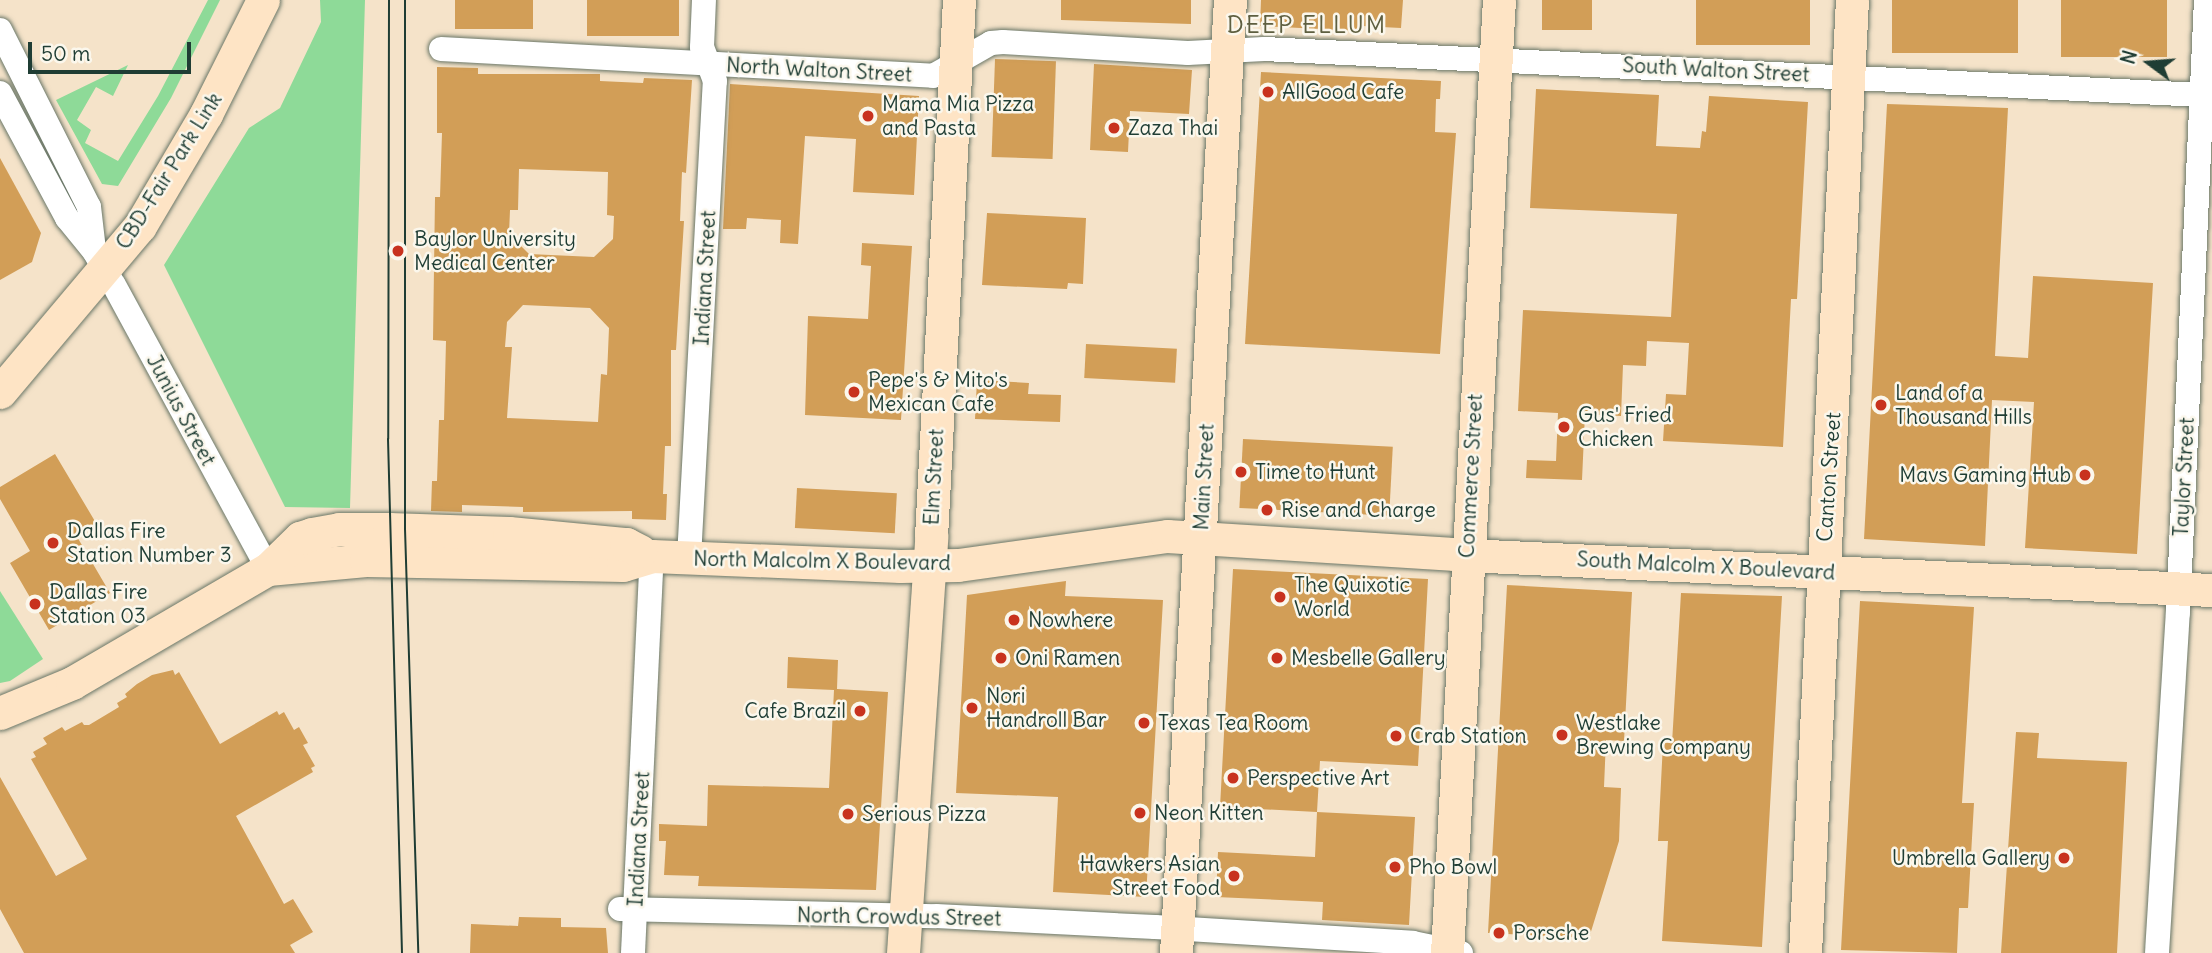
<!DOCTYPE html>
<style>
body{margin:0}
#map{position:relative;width:2212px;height:953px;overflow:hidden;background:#f5e3c9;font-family:Delius,sans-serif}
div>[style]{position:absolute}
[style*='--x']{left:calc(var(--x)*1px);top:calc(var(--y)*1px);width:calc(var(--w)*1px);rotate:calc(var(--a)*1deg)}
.green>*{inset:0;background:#8eda98}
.building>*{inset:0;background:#d29e57;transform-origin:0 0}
.roads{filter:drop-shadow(0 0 2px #6a7768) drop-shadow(0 0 2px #6a7768)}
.street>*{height:24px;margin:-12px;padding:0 12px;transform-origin:12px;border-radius:12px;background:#fff}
.secondary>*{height:33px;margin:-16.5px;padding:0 16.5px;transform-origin:16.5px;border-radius:16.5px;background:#fee4c5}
.tram>*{height:2px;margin:-1px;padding:0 1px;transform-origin:1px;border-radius:1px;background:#1f3d34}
.dots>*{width:19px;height:19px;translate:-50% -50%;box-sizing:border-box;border:4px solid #fbf7ec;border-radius:50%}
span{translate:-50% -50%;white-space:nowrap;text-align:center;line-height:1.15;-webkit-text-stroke:5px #fbf7ec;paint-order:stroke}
.street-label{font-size:21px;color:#1f3d34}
.poi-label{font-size:21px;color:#1f3d34}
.left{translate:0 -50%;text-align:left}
.right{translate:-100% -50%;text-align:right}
.quarter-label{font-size:24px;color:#5e5f40;letter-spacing:2px}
.north{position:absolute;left:2114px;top:28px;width:70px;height:70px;-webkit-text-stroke:5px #fbf7ec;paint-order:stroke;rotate:286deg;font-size:19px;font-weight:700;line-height:28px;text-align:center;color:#1f3d34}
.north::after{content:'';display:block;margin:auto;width:24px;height:32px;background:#1f3d34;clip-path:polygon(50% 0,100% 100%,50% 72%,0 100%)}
.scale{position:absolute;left:28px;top:42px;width:163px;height:32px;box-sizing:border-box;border:4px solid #1f3d34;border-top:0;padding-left:9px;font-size:21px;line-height:24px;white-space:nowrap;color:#1f3d34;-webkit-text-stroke:5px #fbf7ec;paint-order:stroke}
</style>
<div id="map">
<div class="green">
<div style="clip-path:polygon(208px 0,220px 0,171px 98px,118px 186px,102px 184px,56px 100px,128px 65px,113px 96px,96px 87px,77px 120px,91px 130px,85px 143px,118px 161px,158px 96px)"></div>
<div style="clip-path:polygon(320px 0,365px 0,350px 508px,285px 507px,164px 265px,249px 128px,280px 108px,321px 22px)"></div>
<div style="clip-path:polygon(0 591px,43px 659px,10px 681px,0 683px)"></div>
</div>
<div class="building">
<div style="left:455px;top:0;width:78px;height:29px"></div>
<div style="left:587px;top:0;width:92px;height:36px"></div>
<div style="clip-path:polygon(1061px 0,1191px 0,1191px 24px,1061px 20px)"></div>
<div style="clip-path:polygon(1261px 0,1403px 0,1401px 28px,1362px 26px,1362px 31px,1260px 26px)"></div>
<div style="left:1542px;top:0;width:50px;height:30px"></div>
<div style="left:1696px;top:0;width:114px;height:45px"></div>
<div style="left:1892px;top:0;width:126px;height:53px"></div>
<div style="left:2061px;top:0;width:106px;height:57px"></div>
<div style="left:995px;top:59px;width:61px;height:98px;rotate:2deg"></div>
<div style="clip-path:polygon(1094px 64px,1192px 70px,1189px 114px,1130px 111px,1128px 152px,1090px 150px)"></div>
<div style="clip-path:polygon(evenodd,437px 67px,478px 68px,478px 74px,600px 74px,600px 81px,643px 83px,644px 78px,692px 80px,686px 173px,682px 172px,680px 221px,684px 221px,676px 350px,671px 350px,671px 446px,665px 446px,663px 494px,667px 494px,666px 520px,632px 519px,632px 511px,523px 512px,523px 507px,462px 505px,462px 512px,431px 511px,432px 481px,437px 481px,439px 420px,444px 420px,446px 341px,433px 340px,435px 197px,440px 197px,442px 133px,437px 133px,437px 67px,519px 169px,608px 172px,607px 215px,614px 216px,613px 239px,594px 257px,529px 254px,509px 234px,510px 210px,518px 210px,519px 169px,437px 67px,523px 305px,590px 308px,609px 328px,607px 375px,601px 374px,598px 422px,507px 418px,512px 347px,505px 347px,507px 322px,523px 305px)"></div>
<div style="clip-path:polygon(1261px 72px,1441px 81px,1440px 99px,1436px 99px,1435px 132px,1456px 133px,1440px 354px,1245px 344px)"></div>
<div style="clip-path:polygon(730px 84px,919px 96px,914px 195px,853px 192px,856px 139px,805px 136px,798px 244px,780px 243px,781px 220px,747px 218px,746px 229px,723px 229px)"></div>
<div style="clip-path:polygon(1536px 89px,1659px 95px,1656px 146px,1700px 148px,1702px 131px,1706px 132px,1709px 96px,1808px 102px,1797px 299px,1791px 299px,1783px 447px,1663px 441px,1666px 394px,1686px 395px,1689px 343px,1647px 341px,1646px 366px,1623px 365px,1621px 416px,1585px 414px,1582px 480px,1526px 478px,1527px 460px,1556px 461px,1558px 413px,1518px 411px,1523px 310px,1671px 317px,1677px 214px,1530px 208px)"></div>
<div style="clip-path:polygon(1887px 104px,2008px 108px,1995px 356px,2028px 358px,2033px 276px,2153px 283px,2137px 554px,2025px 548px,2034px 402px,1992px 400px,1985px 546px,1864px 539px)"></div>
<div style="clip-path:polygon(0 158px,41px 233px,32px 262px,0 280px)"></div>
<div style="clip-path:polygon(987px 213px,1086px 218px,1083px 284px,1068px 283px,1067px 289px,982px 285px)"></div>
<div style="clip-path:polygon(862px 243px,912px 246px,901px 420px,805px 415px,808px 316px,868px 319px,871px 266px,861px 265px)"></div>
<div style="left:1086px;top:344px;width:91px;height:34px;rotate:3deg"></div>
<div style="clip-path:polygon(977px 380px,1029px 383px,1028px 394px,1061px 395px,1060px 422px,975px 419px)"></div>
<div style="left:1243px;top:439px;width:150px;height:69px;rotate:3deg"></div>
<div style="clip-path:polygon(55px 454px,96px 523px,76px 535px,110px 593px,49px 630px,10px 563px,30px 551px,0 499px,0 487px)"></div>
<div style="left:797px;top:488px;width:100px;height:40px;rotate:3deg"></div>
<div style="clip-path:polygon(1233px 569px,1428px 579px,1418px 766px,1320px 761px,1317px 812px,1220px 807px)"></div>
<div style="clip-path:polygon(1066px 581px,1065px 596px,1163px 600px,1146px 897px,1053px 892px,1058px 797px,956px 793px,967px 595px)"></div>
<div style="clip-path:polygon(1507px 585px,1632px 592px,1624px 741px,1606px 740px,1604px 787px,1621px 788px,1619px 841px,1589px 938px,1488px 933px)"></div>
<div style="clip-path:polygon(1681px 593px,1782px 596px,1762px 947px,1662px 941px,1668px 841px,1658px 841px,1663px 743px,1672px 743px)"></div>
<div style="clip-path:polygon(1860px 601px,1974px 607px,1962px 803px,1974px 803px,1968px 908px,1959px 908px,1957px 953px,1841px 950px)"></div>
<div style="clip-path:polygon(788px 657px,838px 660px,837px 689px,888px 692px,876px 890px,698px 886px,699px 876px,664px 875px,666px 841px,659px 841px,659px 824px,707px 826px,708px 785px,829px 788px,834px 690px,787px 688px)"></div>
<div style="clip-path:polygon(173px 670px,175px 675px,179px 672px,220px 744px,277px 711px,279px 715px,284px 712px,294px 730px,299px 727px,308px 743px,303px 745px,315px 766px,311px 768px,313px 772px,236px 816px,284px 904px,293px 899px,313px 932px,290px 945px,295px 953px,24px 953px,0 909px,0 777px,56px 876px,87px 859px,31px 759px,36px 757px,33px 752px,47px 744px,43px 738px,62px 727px,65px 731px,82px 722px,84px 725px,89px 725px,119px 707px,117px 703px,127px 697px,125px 694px,137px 684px,152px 675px)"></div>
<div style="clip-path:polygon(2016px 732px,2039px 733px,2037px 758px,2127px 762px,2117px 953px,2001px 953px)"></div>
<div style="clip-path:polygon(1317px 812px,1415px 817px,1409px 925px,1322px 920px,1323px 902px,1216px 897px,1218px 852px,1315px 857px)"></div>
<div style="clip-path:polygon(519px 917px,561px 918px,561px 927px,606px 928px,608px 953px,470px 953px,471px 924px,518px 926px)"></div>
</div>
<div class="roads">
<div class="street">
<div style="--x:0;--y:30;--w:198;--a:63.3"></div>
<div style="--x:89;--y:207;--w:43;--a:83.4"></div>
<div style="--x:441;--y:49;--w:493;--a:3.1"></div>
<div style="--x:933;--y:76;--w:67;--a:-29.6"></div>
<div style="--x:991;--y:43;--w:12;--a:-5"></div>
<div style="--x:1003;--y:42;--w:185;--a:3.4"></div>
<div style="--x:1188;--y:53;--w:76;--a:-3"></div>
<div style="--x:1264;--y:49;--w:939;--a:2.81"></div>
<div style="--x:0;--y:93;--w:142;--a:61.8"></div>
<div style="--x:67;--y:218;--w:43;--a:50.7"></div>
<div style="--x:94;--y:251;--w:39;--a:60"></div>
<div style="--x:114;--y:285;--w:323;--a:61.5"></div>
<div style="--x:689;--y:558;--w:478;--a:-86.9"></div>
<div style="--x:715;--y:81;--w:36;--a:-111"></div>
<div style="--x:702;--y:47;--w:47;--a:-87.6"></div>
<div style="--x:620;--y:909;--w:316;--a:1.3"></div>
<div style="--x:936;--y:916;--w:219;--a:2.9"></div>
<div style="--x:1155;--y:927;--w:258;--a:3.5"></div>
<div style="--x:1413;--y:943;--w:49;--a:11.8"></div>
<div style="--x:633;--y:953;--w:397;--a:-87.3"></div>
<div style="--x:2157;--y:953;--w:342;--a:-86.5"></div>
<div style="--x:2178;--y:612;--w:613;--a:-87.38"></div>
</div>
<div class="secondary">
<div style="--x:0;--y:392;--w:217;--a:-49.9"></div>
<div style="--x:140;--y:226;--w:130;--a:-59.5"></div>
<div style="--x:206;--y:114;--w:127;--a:-63.4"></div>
<div style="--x:268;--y:569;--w:98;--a:-5.2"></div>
<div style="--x:366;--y:560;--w:257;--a:1.1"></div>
<div style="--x:623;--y:565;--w:30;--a:-17"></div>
<div style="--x:652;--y:556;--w:248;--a:2.3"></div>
<div style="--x:900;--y:566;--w:58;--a:-1"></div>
<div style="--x:958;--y:565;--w:211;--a:-7.9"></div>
<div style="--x:1167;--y:536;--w:300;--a:3.6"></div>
<div style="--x:1466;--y:555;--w:747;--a:2.69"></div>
<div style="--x:0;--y:713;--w:78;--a:-22.6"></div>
<div style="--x:72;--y:683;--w:227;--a:-30.2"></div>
<div style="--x:268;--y:569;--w:45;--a:-44.1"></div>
<div style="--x:300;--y:538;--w:13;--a:-18"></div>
<div style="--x:312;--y:534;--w:27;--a:-10"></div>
<div style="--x:339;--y:529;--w:50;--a:0"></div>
<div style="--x:389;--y:529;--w:120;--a:1.9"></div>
<div style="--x:509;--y:533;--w:118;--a:5.4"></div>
<div style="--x:626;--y:544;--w:16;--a:27"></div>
<div style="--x:903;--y:953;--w:417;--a:-86.1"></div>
<div style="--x:931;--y:537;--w:538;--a:-87.02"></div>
<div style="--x:1176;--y:953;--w:955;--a:-86.76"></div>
<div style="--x:1447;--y:953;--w:954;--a:-86.88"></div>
<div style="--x:1805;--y:953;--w:954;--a:-87.18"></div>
</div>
</div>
<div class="tram">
<div style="--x:389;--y:0;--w:439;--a:90.1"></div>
<div style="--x:388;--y:439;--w:514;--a:88.44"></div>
<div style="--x:405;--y:0;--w:529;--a:90"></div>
<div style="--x:405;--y:529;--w:424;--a:88.2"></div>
</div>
<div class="dots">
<div style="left:1268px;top:92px;background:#c8321e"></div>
<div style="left:868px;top:116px;background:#c8321e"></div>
<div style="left:1114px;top:128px;background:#c8321e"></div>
<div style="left:398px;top:251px;background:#c8321e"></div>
<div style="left:854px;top:392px;background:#c8321e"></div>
<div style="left:1881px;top:405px;background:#c8321e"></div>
<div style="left:1564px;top:427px;background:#c8321e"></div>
<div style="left:1241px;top:472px;background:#c8321e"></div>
<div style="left:2085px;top:475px;background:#c8321e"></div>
<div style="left:1267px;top:510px;background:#c8321e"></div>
<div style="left:53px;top:543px;background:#c8321e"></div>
<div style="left:1280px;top:597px;background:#c8321e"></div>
<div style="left:35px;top:604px;background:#c8321e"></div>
<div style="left:1014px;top:620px;background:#c8321e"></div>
<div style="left:1001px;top:658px;background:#c8321e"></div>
<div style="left:1277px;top:658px;background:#c8321e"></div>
<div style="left:972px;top:708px;background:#c8321e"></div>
<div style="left:860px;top:711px;background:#c8321e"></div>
<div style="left:1144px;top:723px;background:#c8321e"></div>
<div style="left:1562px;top:735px;background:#c8321e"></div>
<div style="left:1396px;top:736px;background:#c8321e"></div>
<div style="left:1233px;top:778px;background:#c8321e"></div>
<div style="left:1140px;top:813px;background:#c8321e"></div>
<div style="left:848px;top:814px;background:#c8321e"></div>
<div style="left:2064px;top:858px;background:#c8321e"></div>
<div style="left:1395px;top:867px;background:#c8321e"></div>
<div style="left:1234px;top:876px;background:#c8321e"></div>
<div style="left:1499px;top:933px;background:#c8321e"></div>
</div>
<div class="street-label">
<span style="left:819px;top:70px;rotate:3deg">North Walton Street</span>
<span style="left:1716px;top:70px;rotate:3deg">South Walton Street</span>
<span style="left:169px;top:171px;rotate:-58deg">CBD-Fair Park Link</span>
<span style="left:705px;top:278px;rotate:-87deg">Indiana Street</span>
<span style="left:181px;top:410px;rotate:62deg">Junius Street</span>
<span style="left:1471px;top:476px;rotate:-87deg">Commerce Street</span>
<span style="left:934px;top:477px;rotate:-87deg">Elm Street</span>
<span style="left:1204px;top:477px;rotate:-87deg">Main Street</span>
<span style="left:1829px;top:477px;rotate:-86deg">Canton Street</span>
<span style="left:2184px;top:477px;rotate:-87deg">Taylor Street</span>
<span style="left:822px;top:561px;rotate:1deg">North Malcolm X Boulevard</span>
<span style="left:1706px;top:566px;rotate:3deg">South Malcolm X Boulevard</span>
<span style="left:639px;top:839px;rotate:-87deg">Indiana Street</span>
<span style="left:899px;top:917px;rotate:1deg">North Crowdus Street</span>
</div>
<div class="poi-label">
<span class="left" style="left:1282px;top:92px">AllGood Cafe</span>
<span class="left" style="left:882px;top:116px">Mama Mia Pizza<br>and Pasta</span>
<span class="left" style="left:1128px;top:128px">Zaza Thai</span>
<span class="left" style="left:414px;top:251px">Baylor University<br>Medical Center</span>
<span class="left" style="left:868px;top:392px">Pepe's &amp; Mito's<br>Mexican Cafe</span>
<span class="left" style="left:1895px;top:405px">Land of a<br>Thousand Hills</span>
<span class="left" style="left:1578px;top:427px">Gus' Fried<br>Chicken</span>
<span class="left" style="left:1255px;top:472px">Time to Hunt</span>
<span class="right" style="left:2071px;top:475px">Mavs Gaming Hub</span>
<span class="left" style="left:1281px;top:510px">Rise and Charge</span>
<span class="left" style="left:67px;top:543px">Dallas Fire<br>Station Number 3</span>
<span class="left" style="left:1294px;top:597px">The Quixotic<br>World</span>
<span class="left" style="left:49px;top:604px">Dallas Fire<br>Station 03</span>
<span class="left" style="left:1028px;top:620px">Nowhere</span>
<span class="left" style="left:1015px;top:658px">Oni Ramen</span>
<span class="left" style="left:1291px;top:658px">Mesbelle Gallery</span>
<span class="left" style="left:986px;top:708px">Nori<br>Handroll Bar</span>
<span class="right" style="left:846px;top:711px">Cafe Brazil</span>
<span class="left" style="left:1158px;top:723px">Texas Tea Room</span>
<span class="left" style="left:1576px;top:735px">Westlake<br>Brewing Company</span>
<span class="left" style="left:1410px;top:736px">Crab Station</span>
<span class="left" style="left:1247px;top:778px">Perspective Art</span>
<span class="left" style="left:1154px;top:813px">Neon Kitten</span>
<span class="left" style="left:862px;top:814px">Serious Pizza</span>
<span class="right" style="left:2050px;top:858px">Umbrella Gallery</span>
<span class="right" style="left:1220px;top:876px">Hawkers Asian<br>Street Food</span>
<span class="left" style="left:1409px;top:867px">Pho Bowl</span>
<span class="left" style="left:1513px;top:933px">Porsche</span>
</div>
<div class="quarter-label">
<span style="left:1307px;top:25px">DEEP ELLUM</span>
</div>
<div class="north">N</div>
<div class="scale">50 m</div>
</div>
